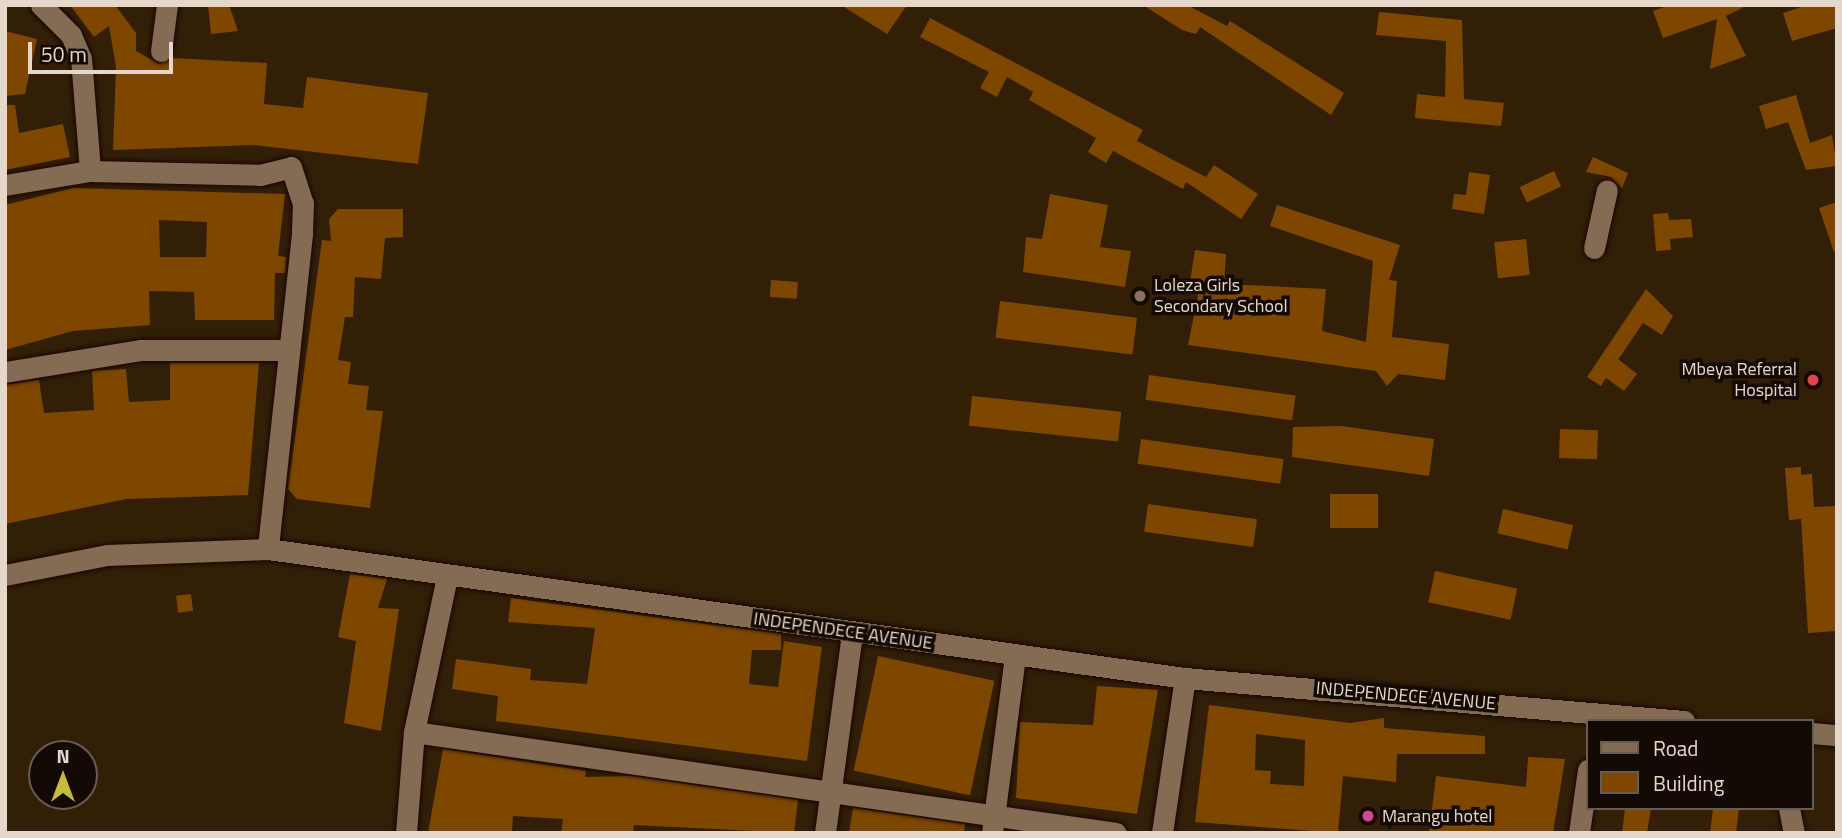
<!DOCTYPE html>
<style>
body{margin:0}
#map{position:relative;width:1842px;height:838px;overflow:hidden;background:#331e08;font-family:"Titillium Web",sans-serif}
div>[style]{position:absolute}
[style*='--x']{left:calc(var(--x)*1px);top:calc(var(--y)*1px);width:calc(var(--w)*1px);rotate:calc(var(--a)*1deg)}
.building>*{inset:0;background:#7e4700;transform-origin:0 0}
.roads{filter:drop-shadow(0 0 2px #190700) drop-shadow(0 0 2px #190700)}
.street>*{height:21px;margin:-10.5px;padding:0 10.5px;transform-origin:10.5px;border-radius:10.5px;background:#846b54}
.dots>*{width:19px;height:19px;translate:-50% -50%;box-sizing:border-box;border:4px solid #130a03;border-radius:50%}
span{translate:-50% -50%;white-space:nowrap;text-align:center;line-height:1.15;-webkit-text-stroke:7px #130a03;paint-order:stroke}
.poi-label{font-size:18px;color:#e6d7cb}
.left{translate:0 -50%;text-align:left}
.right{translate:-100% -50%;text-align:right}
.street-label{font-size:18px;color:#e6d7cb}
.frame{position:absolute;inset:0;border:7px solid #e6d7cb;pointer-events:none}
.legend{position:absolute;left:1586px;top:719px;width:228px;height:91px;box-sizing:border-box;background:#130a03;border:2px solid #675c53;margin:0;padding:9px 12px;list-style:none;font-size:21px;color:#e6d7cb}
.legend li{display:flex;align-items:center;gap:14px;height:35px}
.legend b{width:35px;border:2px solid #675c53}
.north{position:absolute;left:28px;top:740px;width:70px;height:70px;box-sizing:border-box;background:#130a03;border:2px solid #675c53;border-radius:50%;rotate:0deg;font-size:19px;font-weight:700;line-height:28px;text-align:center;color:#e6d7cb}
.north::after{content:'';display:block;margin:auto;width:24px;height:32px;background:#c7bb3b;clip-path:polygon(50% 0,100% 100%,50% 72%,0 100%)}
.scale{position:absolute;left:28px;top:42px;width:145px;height:32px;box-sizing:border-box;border:4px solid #e6d7cb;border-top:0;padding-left:9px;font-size:21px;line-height:24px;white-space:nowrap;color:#e6d7cb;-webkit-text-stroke:5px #130a03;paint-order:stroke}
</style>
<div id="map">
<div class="building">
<div style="clip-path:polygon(70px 5px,115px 5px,136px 33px,136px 51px,159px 64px,172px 58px,267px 63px,264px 104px,303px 108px,307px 77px,428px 93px,418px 164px,254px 145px,113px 150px,116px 67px,109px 26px,94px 37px)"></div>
<div style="clip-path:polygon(208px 5px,229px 5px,238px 31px,211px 34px)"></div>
<div style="clip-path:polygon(841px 5px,907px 5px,887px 34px)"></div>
<div style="clip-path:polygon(1143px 5px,1187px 5px,1227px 26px,1230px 21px,1344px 93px,1331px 115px,1200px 27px,1196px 34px,1182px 30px)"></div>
<div style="clip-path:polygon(1670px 5px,1748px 5px,1726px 16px,1746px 56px,1710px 69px,1717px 19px,1663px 38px,1653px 11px)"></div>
<div style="clip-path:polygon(1807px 5px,1837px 5px,1837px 28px,1792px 41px,1783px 13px)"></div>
<div style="clip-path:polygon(1379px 12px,1462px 20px,1464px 99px,1504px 103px,1501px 126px,1415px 118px,1417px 94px,1445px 97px,1446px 41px,1376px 35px)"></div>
<div style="clip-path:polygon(930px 18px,1143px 130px,1137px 141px,1206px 177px,1214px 165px,1258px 194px,1241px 219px,1186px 182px,1183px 189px,1113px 151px,1106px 163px,1088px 152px,1096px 138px,1029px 100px,1033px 92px,1007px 77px,997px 97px,980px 88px,989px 72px,920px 37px)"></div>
<div style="clip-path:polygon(5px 31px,37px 39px,25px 94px,5px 96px)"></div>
<div style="clip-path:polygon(1796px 95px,1810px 143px,1832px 135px,1837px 166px,1806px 170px,1788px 122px,1766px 129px,1759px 106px)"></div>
<div style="clip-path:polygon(5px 105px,15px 105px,19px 133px,63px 124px,70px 157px,5px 170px)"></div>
<div style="clip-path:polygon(1593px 157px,1628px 173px,1622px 188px,1611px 177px,1586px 172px)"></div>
<div style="left:1554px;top:171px;width:17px;height:38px;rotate:65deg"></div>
<div style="clip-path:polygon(1469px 172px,1490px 175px,1484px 214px,1452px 209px,1454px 194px,1466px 195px)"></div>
<div style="clip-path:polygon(evenodd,73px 188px,285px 194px,278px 256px,286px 257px,285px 273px,275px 273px,274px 320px,195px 320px,194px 292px,149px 291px,150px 325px,73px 331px,5px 350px,5px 205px,73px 188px,159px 220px,207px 222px,206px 257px,160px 257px,159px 220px)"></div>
<div style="clip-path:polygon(1050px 194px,1108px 205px,1100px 247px,1131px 251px,1125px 287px,1023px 272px,1026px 237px,1042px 239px)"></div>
<div style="clip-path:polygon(1837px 202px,1837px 252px,1834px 252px,1819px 208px)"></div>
<div style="clip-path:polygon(1277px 205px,1400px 245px,1389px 280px,1397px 281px,1392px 337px,1449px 344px,1445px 380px,1398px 374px,1387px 386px,1376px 371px,1188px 345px,1198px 295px,1188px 294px,1195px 250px,1226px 254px,1224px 284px,1326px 289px,1322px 331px,1366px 342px,1373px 261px,1270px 226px)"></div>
<div style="clip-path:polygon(338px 209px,403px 209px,403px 237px,385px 238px,381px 279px,355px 277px,353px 317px,345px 317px,338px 360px,351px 362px,348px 384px,369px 386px,366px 410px,383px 411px,370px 508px,297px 499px,288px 489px,322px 240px,331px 241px,329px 219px)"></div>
<div style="clip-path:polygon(1668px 213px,1669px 220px,1691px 219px,1693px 237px,1670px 239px,1671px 250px,1656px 251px,1653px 214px)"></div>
<div style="left:1526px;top:239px;width:36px;height:32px;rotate:84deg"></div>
<div style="left:771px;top:280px;width:27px;height:17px;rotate:4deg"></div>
<div style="clip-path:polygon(1646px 289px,1673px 316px,1662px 335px,1643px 323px,1622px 354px,1618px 359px,1637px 374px,1624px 391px,1606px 378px,1601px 386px,1587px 377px)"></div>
<div style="left:1000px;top:301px;width:138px;height:37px;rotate:7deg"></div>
<div style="clip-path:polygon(170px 363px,259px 363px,248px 495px,126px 499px,5px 524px,5px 385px,39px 380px,44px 413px,94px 410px,92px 371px,126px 369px,129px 402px,170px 400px)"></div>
<div style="left:1149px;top:375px;width:148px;height:25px;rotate:8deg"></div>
<div style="left:972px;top:396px;width:150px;height:30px;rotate:6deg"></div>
<div style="clip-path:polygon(1341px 426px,1434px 439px,1429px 476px,1292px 457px,1293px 427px)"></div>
<div style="left:1560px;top:429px;width:38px;height:29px;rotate:2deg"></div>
<div style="left:1141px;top:439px;width:144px;height:25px;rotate:8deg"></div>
<div style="clip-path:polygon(1801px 467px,1801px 475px,1812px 474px,1814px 507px,1836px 506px,1837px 631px,1808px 633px,1801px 519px,1789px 520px,1785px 468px)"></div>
<div style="left:1330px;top:494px;width:48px;height:34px"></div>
<div style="left:1148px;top:504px;width:110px;height:28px;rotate:8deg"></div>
<div style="left:1503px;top:509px;width:72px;height:25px;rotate:13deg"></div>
<div style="left:1435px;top:571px;width:84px;height:32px;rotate:12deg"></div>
<div style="clip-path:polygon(350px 574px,387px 579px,378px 608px,399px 609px,381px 731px,344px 723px,356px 641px,338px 637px)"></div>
<div style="left:191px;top:594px;width:17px;height:15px;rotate:83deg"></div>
<div style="clip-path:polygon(511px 598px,781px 634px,781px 650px,752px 650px,749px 684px,778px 687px,784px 641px,822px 647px,807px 761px,496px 721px,498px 696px,452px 689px,456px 659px,531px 669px,530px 680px,587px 684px,595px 628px,508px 622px)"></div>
<div style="left:878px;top:656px;width:119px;height:117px;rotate:12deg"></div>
<div style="clip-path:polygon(1097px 686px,1158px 690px,1137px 814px,1016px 798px,1020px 722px,1093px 725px)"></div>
<div style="clip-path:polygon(evenodd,1209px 705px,1350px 723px,1384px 718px,1384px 728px,1485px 736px,1485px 754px,1397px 754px,1396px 782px,1343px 776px,1338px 833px,1195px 822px,1209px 705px,1256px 734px,1305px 740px,1304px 786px,1270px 784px,1271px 771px,1255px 770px,1256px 734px)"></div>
<div style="clip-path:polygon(443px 749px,586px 771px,585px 777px,630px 776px,798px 800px,794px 833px,634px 825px,633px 833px,561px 833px,563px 819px,513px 816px,512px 833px,428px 833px)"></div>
<div style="clip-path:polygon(1528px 757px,1565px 759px,1553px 833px,1429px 833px,1436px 776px,1526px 787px)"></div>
<div style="clip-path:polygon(853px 808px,965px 824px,964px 833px,849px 833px)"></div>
<div style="clip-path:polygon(1625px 808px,1651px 808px,1647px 833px,1622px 833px)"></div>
<div style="clip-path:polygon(1713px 808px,1739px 808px,1736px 833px,1710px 833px)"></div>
</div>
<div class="roads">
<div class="street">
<div style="--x:41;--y:5;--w:42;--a:45"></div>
<div style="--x:71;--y:35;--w:25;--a:67"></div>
<div style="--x:81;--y:58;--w:113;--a:85.4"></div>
<div style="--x:161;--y:51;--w:46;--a:-82.6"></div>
<div style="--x:5;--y:185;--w:86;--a:-9.4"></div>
<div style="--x:90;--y:171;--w:170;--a:1.3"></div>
<div style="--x:260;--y:175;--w:32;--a:-14"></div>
<div style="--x:291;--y:167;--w:38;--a:72"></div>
<div style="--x:303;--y:203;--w:31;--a:92"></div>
<div style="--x:302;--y:234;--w:317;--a:96.2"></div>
<div style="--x:1594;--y:248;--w:59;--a:-77.4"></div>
<div style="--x:5;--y:372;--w:138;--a:-9.2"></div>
<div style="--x:141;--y:350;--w:145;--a:0"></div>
<div style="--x:5;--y:575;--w:104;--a:-11.1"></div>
<div style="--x:107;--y:555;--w:161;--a:-2.1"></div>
<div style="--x:268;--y:549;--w:926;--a:8.01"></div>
<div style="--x:1185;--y:678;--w:501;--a:4.93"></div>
<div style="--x:414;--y:732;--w:709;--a:8.19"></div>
<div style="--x:1812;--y:733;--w:25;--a:5"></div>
<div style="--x:1789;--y:808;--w:25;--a:79"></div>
<div style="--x:406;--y:833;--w:101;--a:-85.5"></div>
<div style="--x:414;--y:732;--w:158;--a:-78"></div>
<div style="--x:825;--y:833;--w:201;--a:-82.3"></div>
<div style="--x:992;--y:833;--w:178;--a:-82.6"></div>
<div style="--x:1162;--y:833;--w:157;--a:-81.6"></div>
<div style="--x:1579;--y:833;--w:64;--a:-81.9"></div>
</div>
</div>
<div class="dots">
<div style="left:1140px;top:296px;background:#8d6e63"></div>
<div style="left:1813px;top:380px;background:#e0444e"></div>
<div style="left:1368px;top:816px;background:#d1479c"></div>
</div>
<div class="poi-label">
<span class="left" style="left:1154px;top:296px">Loleza Girls<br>Secondary School</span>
<span class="right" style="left:1797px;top:380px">Mbeya Referral<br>Hospital</span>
<span class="left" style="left:1382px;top:816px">Marangu hotel</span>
</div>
<div class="street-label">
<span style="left:843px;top:631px;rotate:8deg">INDEPENDECE AVENUE</span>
<span style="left:1406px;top:696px;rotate:5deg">INDEPENDECE AVENUE</span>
</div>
<div class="frame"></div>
<ul class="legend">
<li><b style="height:9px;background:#846b54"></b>Road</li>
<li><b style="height:19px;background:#7e4700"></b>Building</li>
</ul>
<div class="north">N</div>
<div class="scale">50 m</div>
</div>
